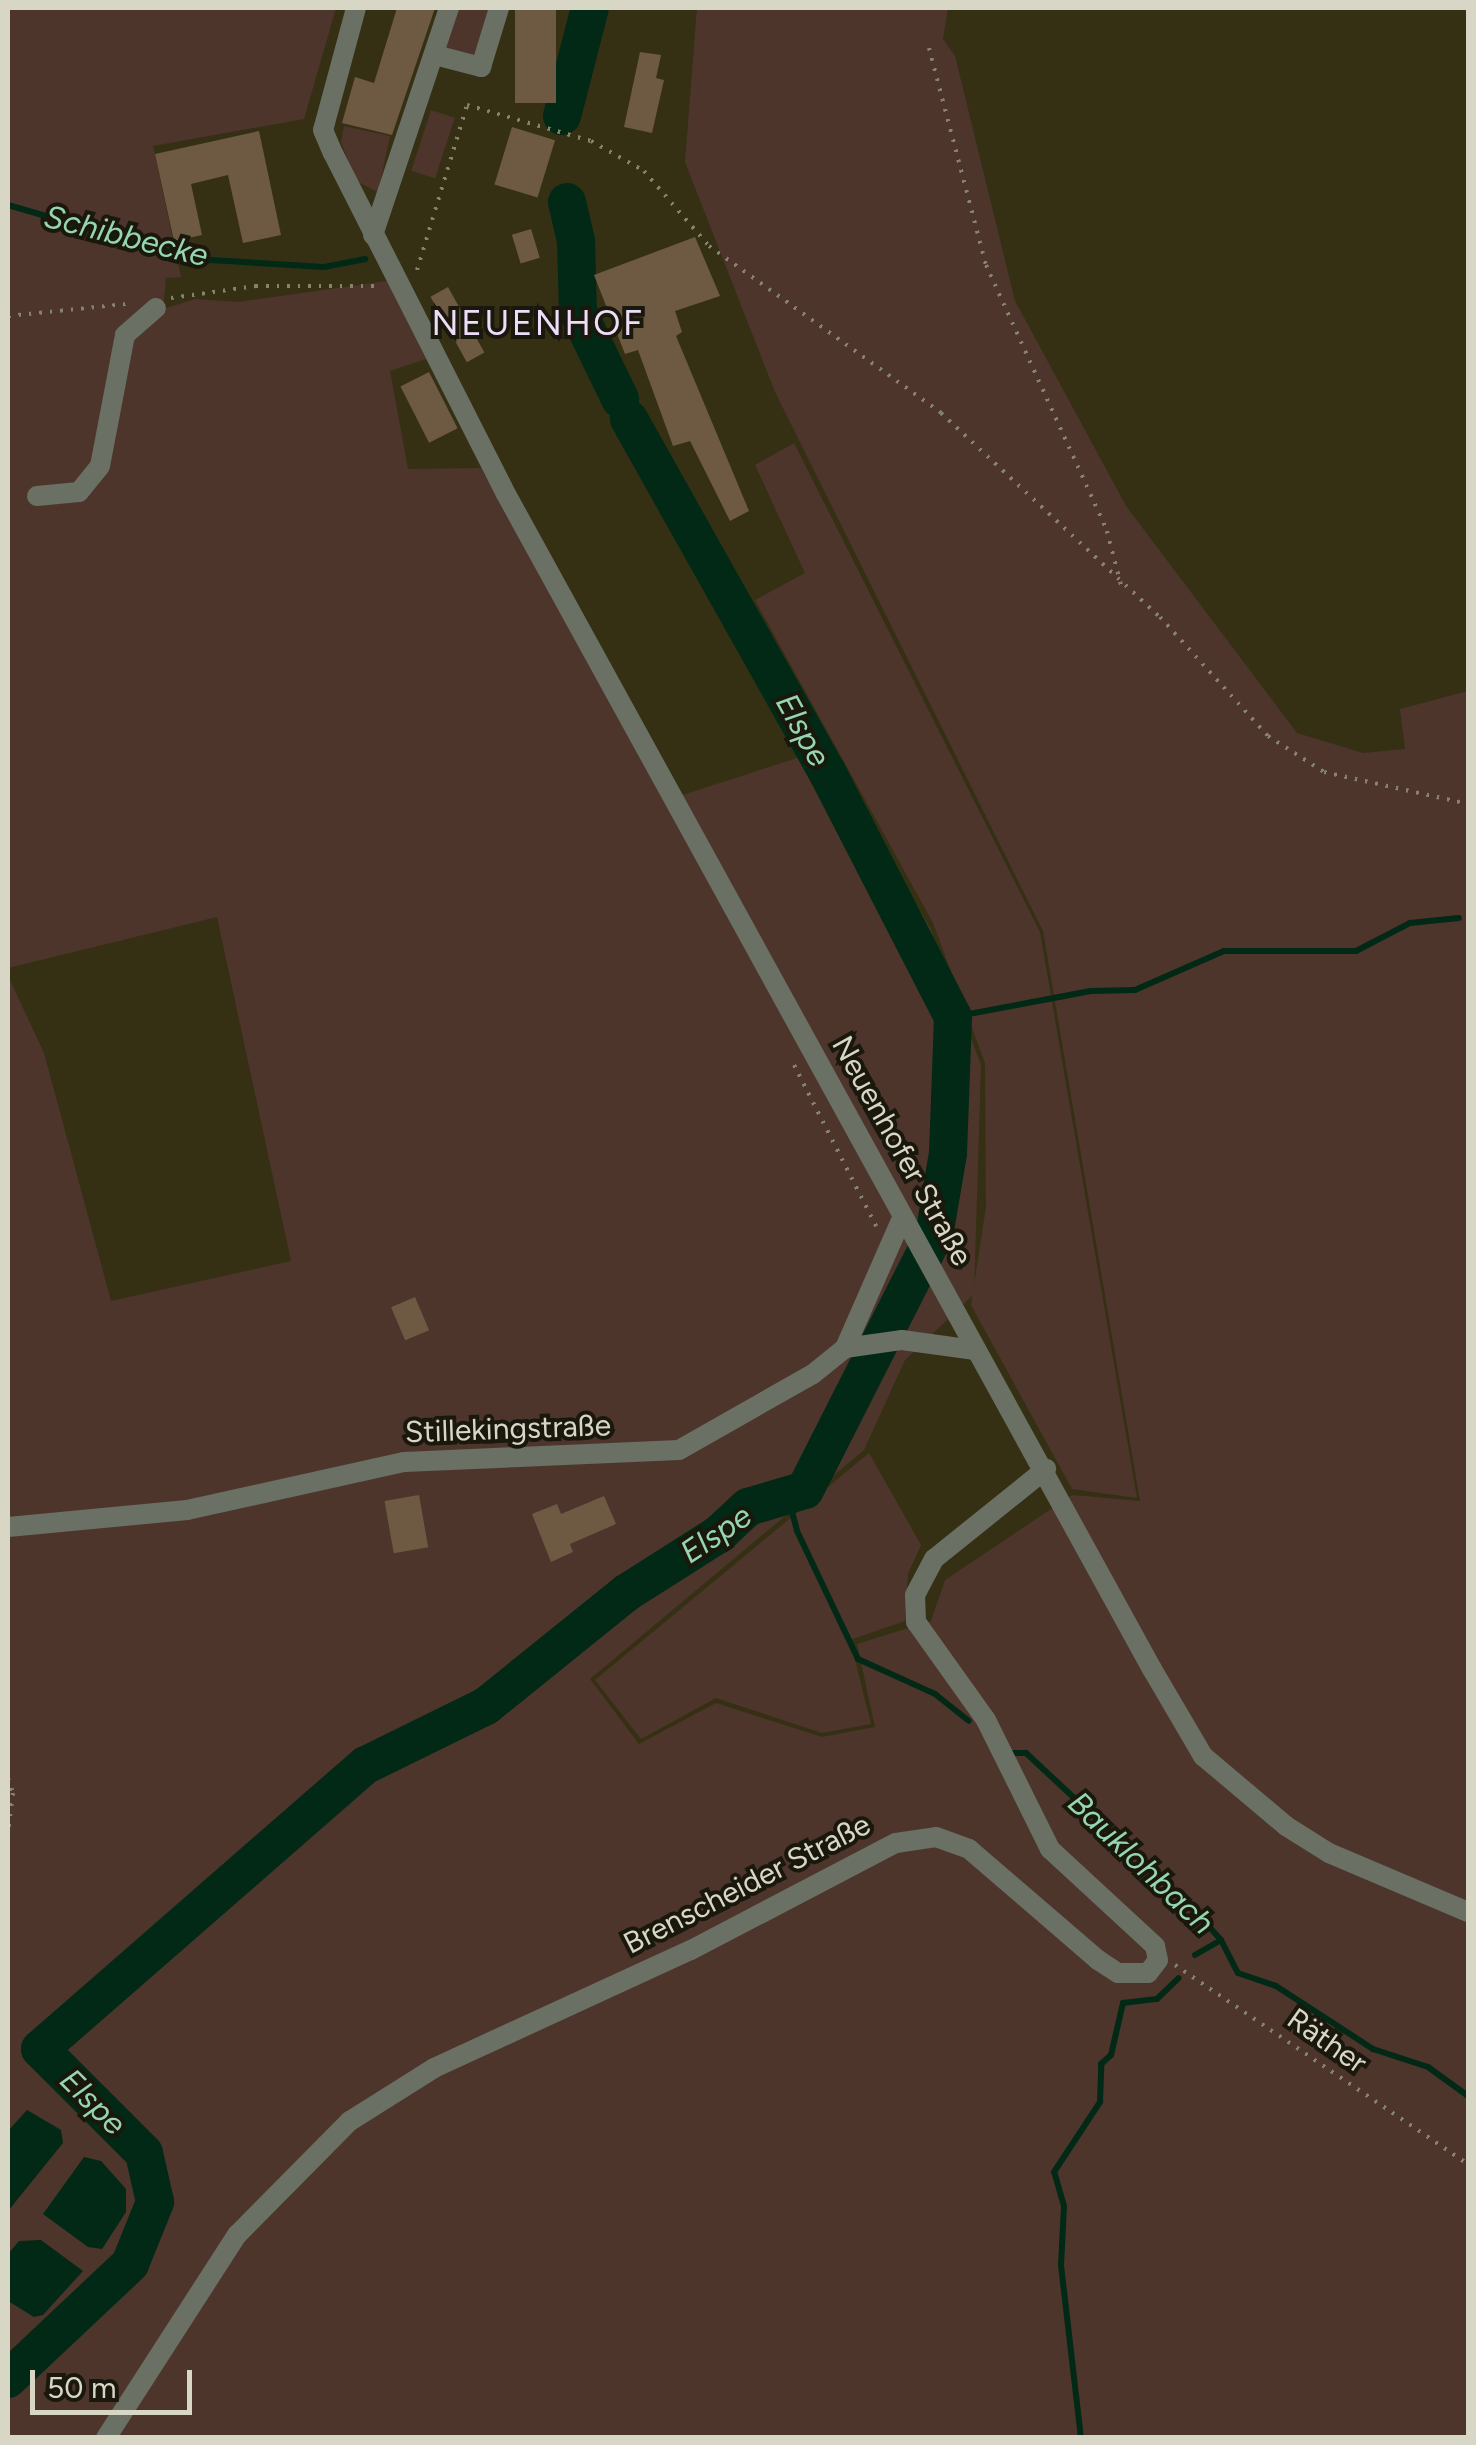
<!DOCTYPE html>
<meta charset="utf-8">
<style>
body{margin:0}
#map{position:relative;width:1476px;height:2445px;overflow:hidden;background:#353014;font-family:Figtree,sans-serif}
div>[style]{position:absolute}
[style*='--x']{left:calc(var(--x)*1px);top:calc(var(--y)*1px);width:calc(var(--w)*1px);rotate:calc(var(--a)*1deg)}
.green>*{inset:0;background:#4d352c;transform-origin:0 0}
.water>*{inset:0;background:#022916}
.stream>*{height:6px;margin:-3px;padding:0 3px;transform-origin:3px;border-radius:3px;background:#022916}
.river>*{height:38px;margin:-19px;padding:0 19px;transform-origin:19px;border-radius:19px;background:#022916}
.building>*{inset:0;background:#6e5a42;transform-origin:0 0}
.path>*{height:4px;margin-top:-2px;transform-origin:0;background:repeating-linear-gradient(90deg,#86836c 0 2.5px,transparent 0 10.5px)}
.minor>*{height:20px;margin:-10px;padding:0 10px;transform-origin:10px;border-radius:10px;background:#6a7064}
span{translate:-50% -50%;white-space:nowrap;text-align:center;line-height:1.15;-webkit-text-stroke:8px #1a180c;paint-order:stroke}
.street-label{font-size:30px;color:#d8d6c5}
.water-label{font-size:32px;color:#95d5af;font-style:italic}
.quarter-label{font-size:35px;color:#eeddf8;letter-spacing:2.5px}
.frame{position:absolute;inset:0;border:10px solid #d8d6c5;pointer-events:none}
.scale{position:absolute;left:30px;top:2370px;width:162px;height:45px;box-sizing:border-box;border:5px solid #d8d6c5;border-top:0;padding-left:12px;font-size:30px;line-height:35px;white-space:nowrap;color:#d8d6c5;-webkit-text-stroke:8px #1a180c;paint-order:stroke}
</style>
<div id="map">
<div class="green">
<div style="clip-path:polygon(8px 8px,336px 8px,304px 119px,153px 146px,181px 277px,166px 278px,163px 309px,195px 299px,238px 302px,387px 281px,426px 359px,390px 371px,408px 469px,481px 468px,664px 801px,828px 748px,930px 928px,981px 1065px,974px 1294px,905px 1360px,864px 1450px,590px 1679px,639px 1744px,716px 1703px,822px 1737px,875px 1727px,857px 1644px,931px 1621px,945px 1580px,1072px 1495px,1140px 1501px,1043px 931px,775px 392px,685px 162px,697px 8px,948px 8px,943px 39px,955px 56px,1015px 301px,1126px 506px,1297px 733px,1363px 753px,1405px 749px,1400px 709px,1468px 691px,1468px 2437px,8px 2437px,8px 976px,44px 1053px,111px 1301px,291px 1261px,217px 917px,8px 968px)"></div>
<div style="clip-path:polygon(450px 8px,498px 8px,476px 58px,443px 48px)"></div>
<div style="left:431px;top:110px;width:25px;height:64px;rotate:18deg"></div>
<div style="clip-path:polygon(344px 126px,390px 136px,378px 192px,356px 181px,341px 142px)"></div>
<div style="clip-path:polygon(794px 443px,1040px 932px,1137px 1498px,1072px 1489px,971px 1305px,986px 1207px,985px 1063px,933px 923px,755px 600px,805px 573px,755px 465px)"></div>
<div style="clip-path:polygon(869px 1453px,921px 1545px,908px 1574px,905px 1621px,850px 1640px,871px 1724px,822px 1733px,716px 1698px,641px 1739px,595px 1680px)"></div>
</div>
<div class="water">
<div style="clip-path:polygon(27px 2110px,61px 2130px,63px 2143px,8px 2211px,8px 2131px)"></div>
<div style="clip-path:polygon(84px 2157px,101px 2161px,126px 2189px,126px 2212px,102px 2249px,88px 2247px,43px 2214px)"></div>
<div style="clip-path:polygon(41px 2240px,83px 2271px,43px 2315px,34px 2317px,8px 2301px,8px 2254px,19px 2241px)"></div>
</div>
<div class="stream">
<div style="--x:8;--y:205;--w:194;--a:16.2"></div>
<div style="--x:194;--y:259;--w:130;--a:3.5"></div>
<div style="--x:324;--y:267;--w:42;--a:-11"></div>
<div style="--x:953;--y:1017;--w:140;--a:-10.7"></div>
<div style="--x:1091;--y:991;--w:44;--a:-1.3"></div>
<div style="--x:1135;--y:990;--w:97;--a:-23.7"></div>
<div style="--x:1224;--y:951;--w:132;--a:0"></div>
<div style="--x:1356;--y:951;--w:61;--a:-27.4"></div>
<div style="--x:1410;--y:923;--w:49;--a:-5.8"></div>
<div style="--x:787;--y:1493;--w:39;--a:75"></div>
<div style="--x:797;--y:1531;--w:142;--a:64.5"></div>
<div style="--x:858;--y:1659;--w:85;--a:24.4"></div>
<div style="--x:935;--y:1694;--w:43;--a:38.5"></div>
<div style="--x:1012;--y:1753;--w:14;--a:0"></div>
<div style="--x:1026;--y:1753;--w:227;--a:43"></div>
<div style="--x:1192;--y:1908;--w:43;--a:47.8"></div>
<div style="--x:1221;--y:1940;--w:37;--a:63"></div>
<div style="--x:1238;--y:1973;--w:40;--a:18.9"></div>
<div style="--x:1276;--y:1986;--w:116;--a:33"></div>
<div style="--x:1373;--y:2049;--w:58;--a:18.1"></div>
<div style="--x:1428;--y:2067;--w:49;--a:35.9"></div>
<div style="--x:1195;--y:1955;--w:30;--a:-30"></div>
<div style="--x:1081;--y:2438;--w:174;--a:-96.6"></div>
<div style="--x:1061;--y:2265;--w:59;--a:-87.1"></div>
<div style="--x:1064;--y:2206;--w:35;--a:-106"></div>
<div style="--x:1054;--y:2172;--w:84;--a:-56.7"></div>
<div style="--x:1100;--y:2102;--w:38;--a:-88"></div>
<div style="--x:1101;--y:2064;--w:13;--a:-42"></div>
<div style="--x:1111;--y:2055;--w:53;--a:-77"></div>
<div style="--x:1123;--y:2003;--w:34;--a:-7"></div>
<div style="--x:1157;--y:1999;--w:30;--a:-44"></div>
</div>
<div class="river">
<div style="--x:562;--y:116;--w:112;--a:-75.5"></div>
<div style="--x:567;--y:202;--w:40;--a:77"></div>
<div style="--x:576;--y:241;--w:71;--a:88.4"></div>
<div style="--x:578;--y:312;--w:97;--a:64.2"></div>
<div style="--x:8;--y:2379;--w:168;--a:-43.3"></div>
<div style="--x:130;--y:2264;--w:67;--a:-68"></div>
<div style="--x:155;--y:2202;--w:50;--a:-102.7"></div>
<div style="--x:144;--y:2153;--w:147;--a:-135"></div>
<div style="--x:40;--y:2049;--w:432;--a:-41.1"></div>
<div style="--x:366;--y:1765;--w:134;--a:-26.2"></div>
<div style="--x:486;--y:1706;--w:180;--a:-38.9"></div>
<div style="--x:626;--y:1593;--w:110;--a:-32.4"></div>
<div style="--x:719;--y:1534;--w:40;--a:-43"></div>
<div style="--x:748;--y:1507;--w:59;--a:-16.6"></div>
<div style="--x:805;--y:1490;--w:285;--a:-63.1"></div>
<div style="--x:934;--y:1236;--w:84;--a:-80.4"></div>
<div style="--x:948;--y:1153;--w:136;--a:-87.9"></div>
<div style="--x:953;--y:1017;--w:276;--a:-117.2"></div>
<div style="--x:827;--y:772;--w:405;--a:-119.3"></div>
</div>
<div class="building">
<div style="clip-path:polygon(397px 8px,435px 8px,392px 135px,342px 123px,355px 77px,374px 83px)"></div>
<div style="left:515px;top:8px;width:41px;height:95px"></div>
<div style="clip-path:polygon(640px 52px,661px 55px,656px 78px,664px 80px,652px 133px,624px 127px)"></div>
<div style="left:512px;top:127px;width:45px;height:60px;rotate:17deg"></div>
<div style="clip-path:polygon(259px 131px,281px 235px,243px 243px,228px 175px,191px 184px,202px 235px,174px 241px,155px 154px)"></div>
<div style="left:531px;top:229px;width:30px;height:20px;rotate:73deg"></div>
<div style="clip-path:polygon(695px 237px,720px 296px,675px 311px,682px 332px,676px 336px,749px 511px,730px 521px,690px 441px,673px 446px,638px 350px,625px 354px,594px 275px)"></div>
<div style="left:448px;top:287px;width:75px;height:20px;rotate:61deg"></div>
<div style="left:429px;top:372px;width:63px;height:32px;rotate:63deg"></div>
<div style="left:415px;top:1297px;width:36px;height:26px;rotate:67deg"></div>
<div style="left:419px;top:1495px;width:53px;height:35px;rotate:80deg"></div>
<div style="clip-path:polygon(604px 1496px,616px 1524px,570px 1544px,573px 1552px,551px 1562px,532px 1514px,557px 1504px,561px 1514px)"></div>
</div>
<div class="path">
<div style="--x:929;--y:48;--w:224;--a:75.3"></div>
<div style="--x:986;--y:265;--w:292;--a:65.5"></div>
<div style="--x:1107;--y:531;--w:56;--a:75.5"></div>
<div style="--x:417;--y:270;--w:172;--a:-73.1"></div>
<div style="--x:467;--y:105;--w:129;--a:16.2"></div>
<div style="--x:591;--y:141;--w:61;--a:29.5"></div>
<div style="--x:644;--y:171;--w:99;--a:49.1"></div>
<div style="--x:709;--y:246;--w:286;--a:35.7"></div>
<div style="--x:941;--y:413;--w:299;--a:43"></div>
<div style="--x:1160;--y:617;--w:161;--a:47.8"></div>
<div style="--x:1268;--y:736;--w:67;--a:32.7"></div>
<div style="--x:1324;--y:772;--w:148;--a:12.5"></div>
<div style="--x:171;--y:298;--w:86;--a:-8"></div>
<div style="--x:256;--y:286;--w:119;--a:0"></div>
<div style="--x:8;--y:316;--w:120;--a:-5.8"></div>
<div style="--x:794;--y:1065;--w:181;--a:63"></div>
<div style="--x:8;--y:1778;--w:16;--a:72"></div>
<div style="--x:13;--y:1793;--w:40;--a:97.1"></div>
<div style="--x:1175;--y:1965;--w:354;--a:34.2"></div>
</div>
<div class="minor">
<div style="--x:356;--y:8;--w:126;--a:105.1"></div>
<div style="--x:323;--y:130;--w:25;--a:67"></div>
<div style="--x:333;--y:153;--w:382;--a:63.1"></div>
<div style="--x:506;--y:494;--w:1341;--a:61.2"></div>
<div style="--x:1152;--y:1669;--w:101;--a:59.6"></div>
<div style="--x:1203;--y:1756;--w:109;--a:40.1"></div>
<div style="--x:1286;--y:1826;--w:51;--a:32.1"></div>
<div style="--x:1329;--y:1853;--w:151;--a:23"></div>
<div style="--x:435;--y:55;--w:48;--a:14.6"></div>
<div style="--x:481;--y:67;--w:62;--a:-73"></div>
<div style="--x:373;--y:235;--w:239;--a:-71.5"></div>
<div style="--x:37;--y:496;--w:42;--a:-5.4"></div>
<div style="--x:79;--y:492;--w:33;--a:-51"></div>
<div style="--x:100;--y:466;--w:133;--a:-79.2"></div>
<div style="--x:125;--y:335;--w:41;--a:-41.1"></div>
<div style="--x:845;--y:1348;--w:58;--a:-8"></div>
<div style="--x:902;--y:1340;--w:74;--a:7.8"></div>
<div style="--x:8;--y:1527;--w:180;--a:-5.4"></div>
<div style="--x:187;--y:1510;--w:222;--a:-12.5"></div>
<div style="--x:404;--y:1462;--w:275;--a:-2.5"></div>
<div style="--x:679;--y:1450;--w:154;--a:-29.6"></div>
<div style="--x:813;--y:1374;--w:41;--a:-39.1"></div>
<div style="--x:845;--y:1348;--w:142;--a:-66.3"></div>
<div style="--x:106;--y:2438;--w:242;--a:-57.2"></div>
<div style="--x:237;--y:2235;--w:161;--a:-45.3"></div>
<div style="--x:350;--y:2121;--w:99;--a:-32.2"></div>
<div style="--x:434;--y:2068;--w:283;--a:-24.7"></div>
<div style="--x:691;--y:1950;--w:231;--a:-27.6"></div>
<div style="--x:896;--y:1843;--w:40;--a:-8.5"></div>
<div style="--x:936;--y:1837;--w:35;--a:20"></div>
<div style="--x:969;--y:1849;--w:170;--a:40.7"></div>
<div style="--x:1098;--y:1960;--w:24;--a:33"></div>
<div style="--x:1118;--y:1973;--w:30;--a:0"></div>
<div style="--x:1148;--y:1973;--w:16;--a:-52"></div>
<div style="--x:1158;--y:1960;--w:14;--a:-102"></div>
<div style="--x:1155;--y:1946;--w:143;--a:-137.3"></div>
<div style="--x:1050;--y:1849;--w:144;--a:-116.4"></div>
<div style="--x:986;--y:1720;--w:120;--a:-125.5"></div>
<div style="--x:916;--y:1622;--w:27;--a:-92"></div>
<div style="--x:915;--y:1595;--w:41;--a:-62.2"></div>
<div style="--x:934;--y:1559;--w:144;--a:-38.8"></div>
</div>
<div class="street-label">
<span style="left:902px;top:1151px;rotate:61deg">Neuenhofer Straße</span>
<span style="left:508px;top:1429px;rotate:-2deg">Stillekingstraße</span>
<span style="left:747px;top:1884px;rotate:-27deg">Brenscheider Straße</span>
<span style="left:1327px;top:2041px;rotate:35deg">Räther</span>
</div>
<div class="water-label">
<span style="left:126px;top:236px;rotate:14deg">Schibbecke</span>
<span style="left:803px;top:730px;rotate:61deg">Elspe</span>
<span style="left:716px;top:1534px;rotate:-34deg">Elspe</span>
<span style="left:1141px;top:1863px;rotate:44deg">Bauklohbach</span>
<span style="left:93px;top:2102px;rotate:45deg">Elspe</span>
</div>
<div class="quarter-label">
<span style="left:538px;top:323px">NEUENHOF</span>
</div>
<div class="frame"></div>
<div class="scale">50 m</div>
</div>
